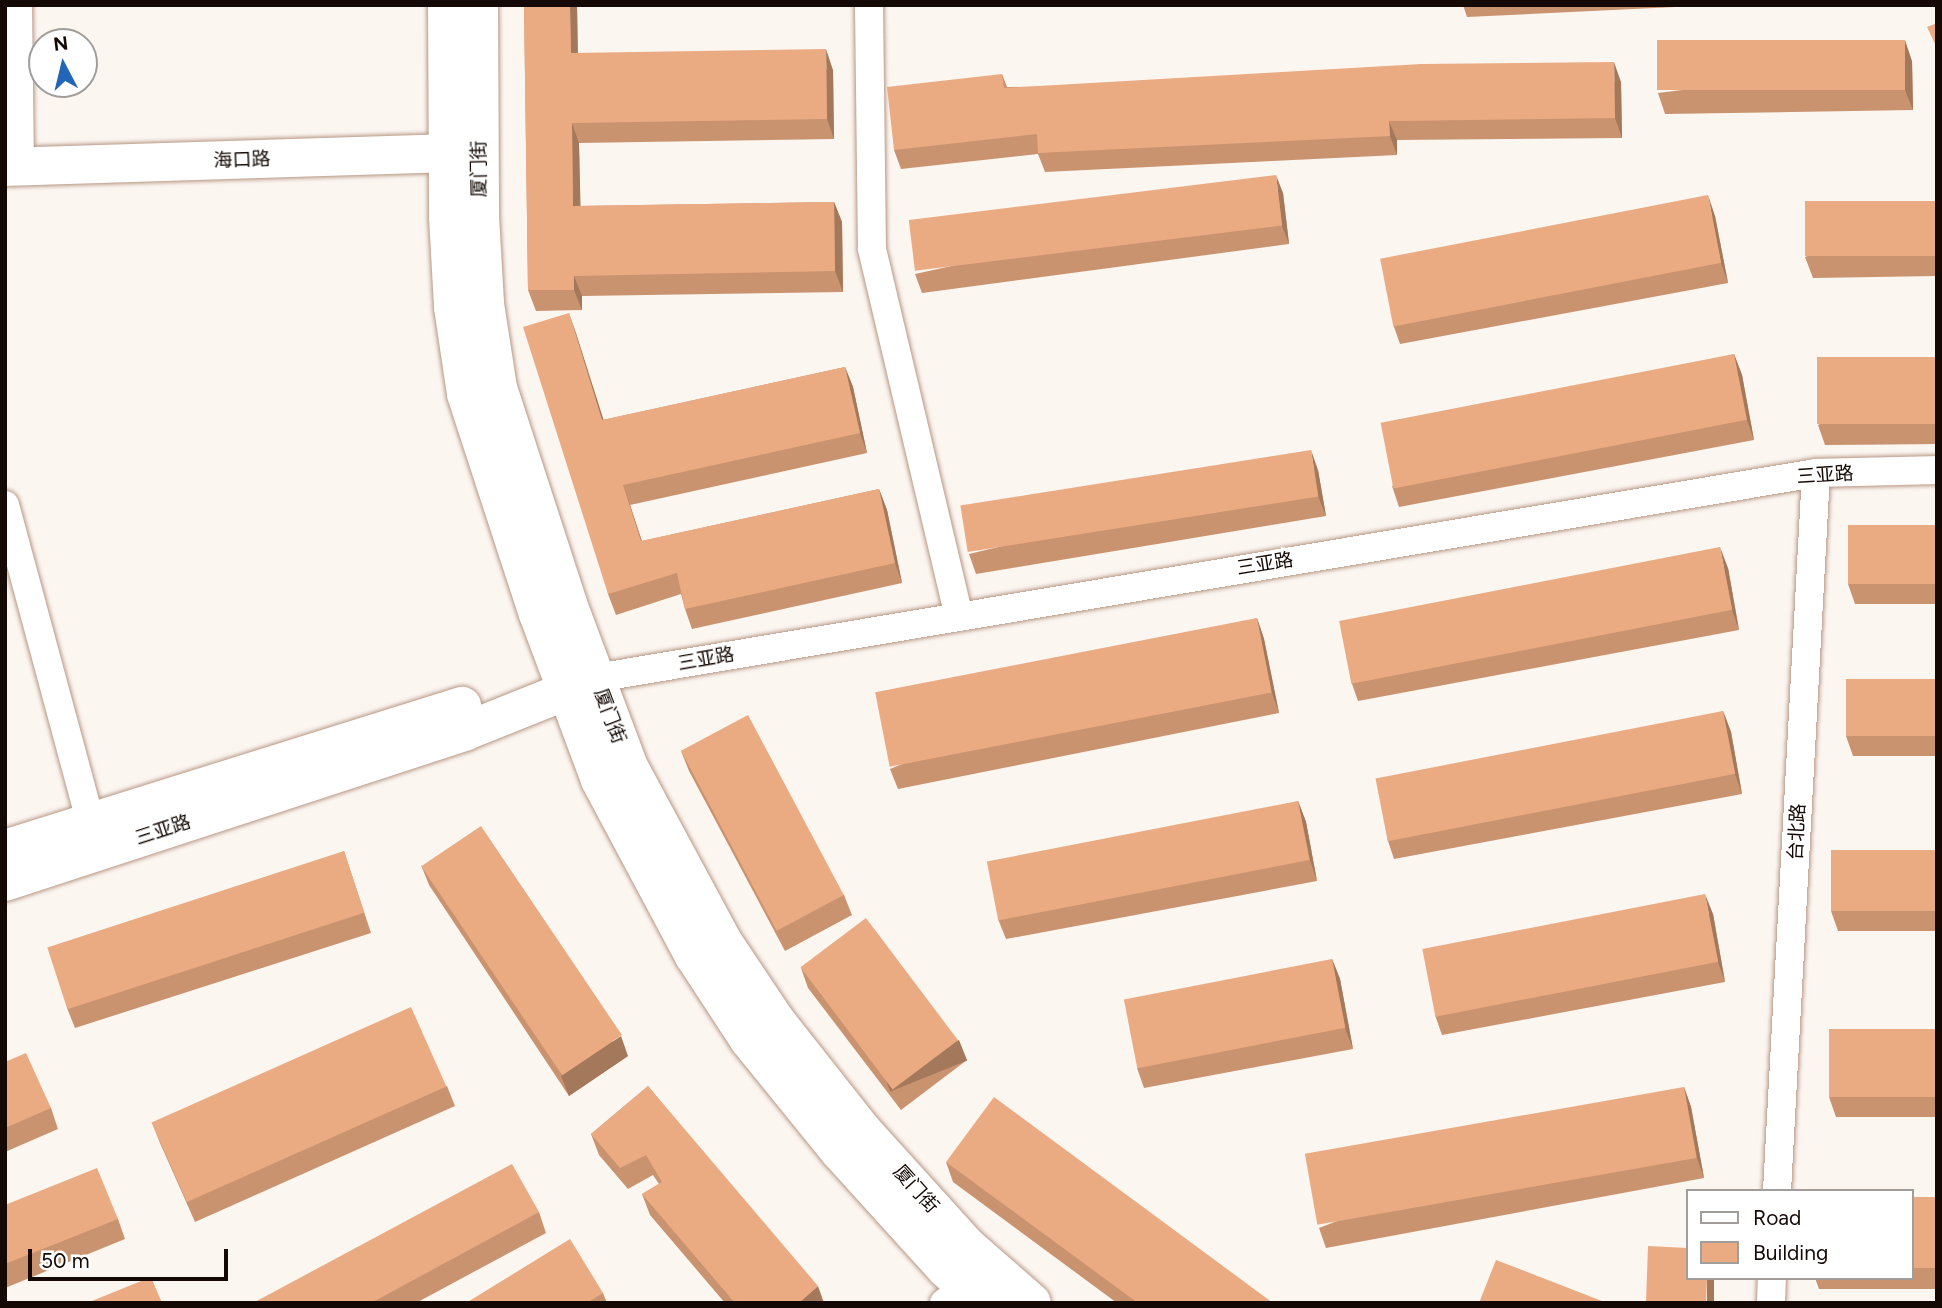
<!DOCTYPE html>
<meta charset="utf-8">
<style>
body{margin:0}
#map{position:relative;width:1942px;height:1308px;overflow:hidden;background:#fcf6f1;font-family:Figtree,"Noto Sans SC",sans-serif}
div>[style]{position:absolute}
[style*='--x']{left:calc(var(--x)*1px);top:calc(var(--y)*1px);width:calc(var(--w)*1px);rotate:calc(var(--a)*1deg)}
.roads{filter:drop-shadow(0 0 2px #b79784) drop-shadow(0 0 2px #b79784)}
.street>*{height:28px;margin:-14px;padding:0 14px;transform-origin:14px;border-radius:14px;background:#fff}
.secondary>*{height:38px;margin:-19px;padding:0 19px;transform-origin:19px;border-radius:19px;background:#fff}
.wall>*{inset:0;background:#ca9370}
.shaded-wall>*{inset:0;background:#a4785b;transform-origin:0 0}
.building>*{inset:0;background:#ebab82;transform-origin:0 0}
span{translate:-50% -50%;white-space:nowrap;text-align:center;line-height:1.15;-webkit-text-stroke:7px #fff;paint-order:stroke}
.street-label{font-size:19px;color:#140904}
.frame{position:absolute;inset:0;border:7px solid #140904;pointer-events:none}
.legend{position:absolute;left:1686px;top:1189px;width:228px;height:91px;box-sizing:border-box;background:#fff;border:2px solid #a19d9b;margin:0;padding:9px 12px;list-style:none;font-size:21px;color:#140904}
.legend li{display:flex;align-items:center;gap:14px;height:35px}
.legend b{width:35px;border:2px solid #a19d9b}
.north{position:absolute;left:28px;top:28px;width:70px;height:70px;box-sizing:border-box;background:#fff;border:2px solid #a19d9b;border-radius:50%;rotate:353deg;font-size:19px;font-weight:700;line-height:28px;text-align:center;color:#140904}
.north::after{content:'';display:block;margin:auto;width:24px;height:32px;background:#2365b6;clip-path:polygon(50% 0,100% 100%,50% 72%,0 100%)}
.scale{position:absolute;left:28px;top:1249px;width:200px;height:32px;box-sizing:border-box;border:4px solid #140904;border-top:0;padding-left:9px;font-size:21px;line-height:24px;white-space:nowrap;color:#140904;-webkit-text-stroke:5px #fff;paint-order:stroke}
</style>
<div id="map">
<div class="roads">
<div class="street">
<div style="--x:18;--y:5;--w:162;--a:89.3"></div>
<div style="--x:869;--y:5;--w:244;--a:89.3"></div>
<div style="--x:872;--y:249;--w:375;--a:76.7"></div>
<div style="--x:5;--y:505;--w:345;--a:74.9"></div>
<div style="--x:596;--y:678;--w:1237;--a:-9.54"></div>
<div style="--x:1816;--y:473;--w:121;--a:-1.4"></div>
<div style="--x:1777;--y:1191;--w:719;--a:-86.89"></div>
<div style="--x:944;--y:1303;--w:46;--a:-37.1"></div>
<div style="--x:1771;--y:1303;--w:25;--a:-88"></div>
</div>
<div class="secondary">
<div style="--x:447;--y:5;--w:212;--a:89.7"></div>
<div style="--x:448;--y:217;--w:90;--a:86.8"></div>
<div style="--x:453;--y:307;--w:88;--a:81.5"></div>
<div style="--x:466;--y:394;--w:231;--a:71.9"></div>
<div style="--x:538;--y:614;--w:177;--a:69.5"></div>
<div style="--x:600;--y:780;--w:200;--a:61.9"></div>
<div style="--x:694;--y:956;--w:100;--a:56.8"></div>
<div style="--x:749;--y:1040;--w:143;--a:51"></div>
<div style="--x:839;--y:1151;--w:158;--a:47.8"></div>
<div style="--x:945;--y:1268;--w:52;--a:41.9"></div>
<div style="--x:479;--y:5;--w:211;--a:89.7"></div>
<div style="--x:480;--y:216;--w:88;--a:86.7"></div>
<div style="--x:485;--y:304;--w:85;--a:81.2"></div>
<div style="--x:498;--y:388;--w:227;--a:72"></div>
<div style="--x:568;--y:604;--w:174;--a:69.5"></div>
<div style="--x:629;--y:767;--w:196;--a:61.7"></div>
<div style="--x:722;--y:940;--w:97;--a:56.3"></div>
<div style="--x:776;--y:1021;--w:140;--a:51.7"></div>
<div style="--x:863;--y:1131;--w:155;--a:47.9"></div>
<div style="--x:967;--y:1246;--w:86;--a:41.2"></div>
<div style="--x:5;--y:167;--w:468;--a:-1.8"></div>
<div style="--x:5;--y:849;--w:479;--a:-17.4"></div>
<div style="--x:5;--y:882;--w:485;--a:-18.1"></div>
<div style="--x:466;--y:731;--w:135;--a:-21.8"></div>
</div>
</div>
<div class="wall">
<div style="clip-path:polygon(524px 5px,577px 5px,578px 53px,833px 70px,834px 139px,579px 143px,580px 206px,834px 202px,842px 222px,843px 292px,582px 296px,582px 310px,536px 311px,528px 290px)"></div>
<div style="clip-path:polygon(1463px 5px,1717px 5px,1467px 17px)"></div>
<div style="clip-path:polygon(1912px 61px,1913px 110px,1665px 114px,1658px 93px)"></div>
<div style="clip-path:polygon(1002px 74px,1007px 87px,1621px 82px,1622px 138px,1397px 140px,1397px 155px,1045px 172px,1038px 154px,901px 169px,894px 150px)"></div>
<div style="clip-path:polygon(1283px 193px,1289px 244px,922px 293px,915px 274px)"></div>
<div style="clip-path:polygon(1937px 201px,1937px 276px,1813px 278px,1805px 257px)"></div>
<div style="clip-path:polygon(1715px 216px,1728px 283px,1400px 344px,1393px 324px)"></div>
<div style="clip-path:polygon(569px 313px,603px 420px,845px 367px,853px 387px,867px 453px,630px 505px,642px 541px,879px 489px,887px 510px,902px 583px,692px 629px,685px 609px,681px 594px,616px 615px,608px 594px)"></div>
<div style="clip-path:polygon(1734px 354px,1742px 375px,1754px 440px,1399px 507px,1392px 486px)"></div>
<div style="clip-path:polygon(1937px 357px,1937px 444px,1825px 445px,1818px 425px)"></div>
<div style="clip-path:polygon(1318px 470px,1326px 516px,976px 574px,969px 554px)"></div>
<div style="clip-path:polygon(1937px 525px,1937px 604px,1855px 604px,1848px 584px)"></div>
<div style="clip-path:polygon(1728px 568px,1739px 630px,1358px 701px,1351px 681px)"></div>
<div style="clip-path:polygon(1257px 618px,1264px 639px,1279px 713px,898px 789px,890px 769px)"></div>
<div style="clip-path:polygon(1937px 679px,1937px 756px,1853px 756px,1846px 736px)"></div>
<div style="clip-path:polygon(1723px 711px,1731px 732px,1742px 794px,1394px 859px,1387px 838px)"></div>
<div style="clip-path:polygon(681px 751px,844px 895px,852px 915px,785px 951px,689px 771px)"></div>
<div style="clip-path:polygon(1298px 801px,1306px 822px,1317px 881px,1006px 939px,998px 919px)"></div>
<div style="clip-path:polygon(1937px 850px,1937px 931px,1838px 931px,1831px 911px)"></div>
<div style="clip-path:polygon(344px 851px,371px 933px,75px 1028px,67px 1008px)"></div>
<div style="clip-path:polygon(421px 865px,628px 1056px,569px 1096px,429px 885px)"></div>
<div style="clip-path:polygon(1713px 914px,1725px 982px,1442px 1035px,1435px 1015px)"></div>
<div style="clip-path:polygon(1332px 959px,1340px 979px,1353px 1049px,1144px 1088px,1137px 1068px)"></div>
<div style="clip-path:polygon(801px 968px,967px 1060px,901px 1110px,808px 988px)"></div>
<div style="clip-path:polygon(1937px 1029px,1937px 1117px,1836px 1117px,1829px 1097px)"></div>
<div style="clip-path:polygon(5px 1062px,51px 1108px,58px 1129px,5px 1152px)"></div>
<div style="clip-path:polygon(447px 1086px,455px 1106px,195px 1222px,160px 1143px,152px 1123px)"></div>
<div style="clip-path:polygon(648px 1086px,824px 1303px,725px 1303px,650px 1215px,642px 1194px,659px 1184px,653px 1175px,628px 1189px,599px 1155px,591px 1134px)"></div>
<div style="clip-path:polygon(1684px 1087px,1691px 1107px,1704px 1178px,1326px 1248px,1319px 1228px)"></div>
<div style="clip-path:polygon(946px 1162px,1273px 1303px,1117px 1303px,953px 1182px)"></div>
<div style="clip-path:polygon(1912px 1197px,1937px 1197px,1937px 1289px,1819px 1289px,1815px 1278px,1912px 1278px)"></div>
<div style="clip-path:polygon(5px 1205px,118px 1219px,125px 1239px,5px 1288px)"></div>
<div style="clip-path:polygon(539px 1212px,546px 1233px,416px 1303px,253px 1303px)"></div>
<div style="clip-path:polygon(603px 1293px,607px 1303px,466px 1303px)"></div>
</div>
<div class="shaded-wall">
<div style="clip-path:polygon(570px 5px,577px 5px,578px 74px,571px 53px)"></div>
<div style="clip-path:polygon(1905px 40px,1912px 61px,1913px 110px,1905px 90px)"></div>
<div style="clip-path:polygon(826px 49px,833px 70px,834px 139px,827px 119px)"></div>
<div style="clip-path:polygon(1614px 62px,1621px 82px,1622px 138px,1615px 118px)"></div>
<div style="clip-path:polygon(1389px 121px,1397px 140px,1397px 155px,1390px 136px)"></div>
<div style="clip-path:polygon(572px 123px,579px 143px,581px 226px,573px 206px)"></div>
<div style="clip-path:polygon(1276px 175px,1283px 193px,1289px 244px,1282px 226px)"></div>
<div style="clip-path:polygon(1708px 195px,1715px 216px,1728px 283px,1721px 263px)"></div>
<div style="clip-path:polygon(834px 202px,842px 222px,843px 292px,835px 271px)"></div>
<div style="clip-path:polygon(574px 276px,582px 296px,582px 310px,574px 290px)"></div>
<div style="clip-path:polygon(569px 313px,576px 333px,610px 440px,602px 420px)"></div>
<div style="clip-path:polygon(1734px 354px,1742px 375px,1754px 440px,1747px 420px)"></div>
<div style="clip-path:polygon(845px 367px,853px 387px,867px 453px,860px 433px)"></div>
<div style="clip-path:polygon(1311px 450px,1318px 470px,1326px 516px,1318px 496px)"></div>
<div style="clip-path:polygon(623px 485px,630px 505px,648px 561px,641px 541px)"></div>
<div style="clip-path:polygon(879px 489px,887px 510px,902px 583px,895px 563px)"></div>
<div style="clip-path:polygon(1720px 547px,1728px 568px,1739px 630px,1732px 610px)"></div>
<div style="clip-path:polygon(1257px 618px,1264px 639px,1279px 713px,1272px 693px)"></div>
<div style="clip-path:polygon(1723px 711px,1731px 732px,1742px 794px,1735px 774px)"></div>
<div style="clip-path:polygon(1298px 801px,1306px 822px,1317px 881px,1310px 860px)"></div>
<div style="clip-path:polygon(1705px 894px,1713px 914px,1725px 982px,1718px 962px)"></div>
<div style="clip-path:polygon(1332px 959px,1340px 979px,1353px 1049px,1345px 1028px)"></div>
<div style="clip-path:polygon(621px 1036px,628px 1056px,569px 1096px,561px 1076px)"></div>
<div style="left:959px;top:1040px;width:22px;height:83px;rotate:68deg"></div>
<div style="clip-path:polygon(1684px 1087px,1691px 1107px,1704px 1178px,1697px 1158px)"></div>
<div style="left:1707px;top:1278px;width:7px;height:25px"></div>
<div style="clip-path:polygon(818px 1286px,824px 1303px,799px 1303px)"></div>
</div>
<div class="building">
<div style="clip-path:polygon(524px 5px,570px 5px,571px 53px,826px 49px,827px 119px,572px 123px,573px 206px,834px 202px,835px 271px,574px 276px,574px 290px,528px 290px)"></div>
<div style="clip-path:polygon(1937px 23px,1937px 48px,1927px 27px)"></div>
<div style="left:1905px;top:40px;width:50px;height:248px;rotate:90deg"></div>
<div style="clip-path:polygon(1614px 62px,1615px 118px,1389px 121px,1390px 136px,1038px 153px,1037px 134px,894px 150px,887px 87px,1002px 74px,1004px 88px,1421px 64px)"></div>
<div style="left:1276px;top:175px;width:51px;height:370px;rotate:83deg"></div>
<div style="left:1708px;top:195px;width:69px;height:334px;rotate:79deg"></div>
<div style="left:1937px;top:201px;width:55px;height:132px;rotate:90deg"></div>
<div style="clip-path:polygon(569px 313px,602px 420px,845px 367px,860px 433px,623px 485px,641px 541px,879px 489px,895px 563px,685px 609px,677px 573px,608px 594px,523px 327px)"></div>
<div style="left:1734px;top:354px;width:67px;height:360px;rotate:79deg"></div>
<div style="left:1937px;top:357px;width:67px;height:120px;rotate:90deg"></div>
<div style="left:1311px;top:450px;width:47px;height:355px;rotate:81deg"></div>
<div style="left:1848px;top:525px;width:89px;height:59px"></div>
<div style="left:1720px;top:547px;width:64px;height:388px;rotate:79deg"></div>
<div style="left:1257px;top:618px;width:76px;height:389px;rotate:79deg"></div>
<div style="left:1846px;top:679px;width:91px;height:57px"></div>
<div style="left:1723px;top:711px;width:64px;height:354px;rotate:79deg"></div>
<div style="left:748px;top:715px;width:204px;height:76px;rotate:62deg"></div>
<div style="left:1298px;top:801px;width:60px;height:317px;rotate:79deg"></div>
<div style="left:481px;top:826px;width:252px;height:72px;rotate:56deg"></div>
<div style="left:1831px;top:850px;width:106px;height:61px"></div>
<div style="left:344px;top:851px;width:65px;height:312px;rotate:72deg"></div>
<div style="left:1705px;top:894px;width:69px;height:288px;rotate:79deg"></div>
<div style="left:866px;top:918px;width:153px;height:82px;rotate:53deg"></div>
<div style="left:1332px;top:959px;width:70px;height:212px;rotate:79deg"></div>
<div style="left:411px;top:1007px;width:87px;height:284px;rotate:66deg"></div>
<div style="left:1937px;top:1029px;width:68px;height:108px;rotate:90deg"></div>
<div style="clip-path:polygon(26px 1053px,51px 1108px,5px 1128px,5px 1062px)"></div>
<div style="clip-path:polygon(648px 1086px,818px 1286px,799px 1303px,735px 1303px,642px 1194px,662px 1182px,646px 1155px,620px 1168px,591px 1134px)"></div>
<div style="left:1684px;top:1087px;width:72px;height:385px;rotate:80deg"></div>
<div style="clip-path:polygon(994px 1097px,1273px 1303px,1138px 1303px,946px 1162px)"></div>
<div style="clip-path:polygon(512px 1164px,539px 1212px,371px 1303px,253px 1303px)"></div>
<div style="clip-path:polygon(97px 1168px,118px 1219px,5px 1264px,5px 1205px)"></div>
<div style="left:1912px;top:1197px;width:25px;height:71px"></div>
<div style="clip-path:polygon(570px 1239px,603px 1293px,587px 1303px,466px 1303px)"></div>
<div style="clip-path:polygon(1648px 1246px,1688px 1248px,1688px 1278px,1707px 1278px,1706px 1303px,1646px 1303px)"></div>
<div style="clip-path:polygon(1496px 1260px,1607px 1303px,1479px 1303px)"></div>
<div style="clip-path:polygon(151px 1277px,162px 1303px,87px 1303px)"></div>
</div>
<div class="street-label">
<span style="left:242px;top:160px;rotate:-2deg">海口路</span>
<span style="left:479px;top:169px;rotate:-91deg">厦门街</span>
<span style="left:1825px;top:475px;rotate:-4deg">三亚路</span>
<span style="left:1265px;top:564px;rotate:-9deg">三亚路</span>
<span style="left:706px;top:659px;rotate:-10deg">三亚路</span>
<span style="left:610px;top:716px;rotate:69deg">厦门街</span>
<span style="left:163px;top:830px;rotate:-18deg">三亚路</span>
<span style="left:1797px;top:832px;rotate:-87deg">台北路</span>
<span style="left:916px;top:1189px;rotate:48deg">厦门街</span>
</div>
<div class="frame"></div>
<ul class="legend">
<li><b style="height:9px;background:#fff"></b>Road</li>
<li><b style="height:19px;background:#ebab82"></b>Building</li>
</ul>
<div class="north">N</div>
<div class="scale">50 m</div>
</div>
